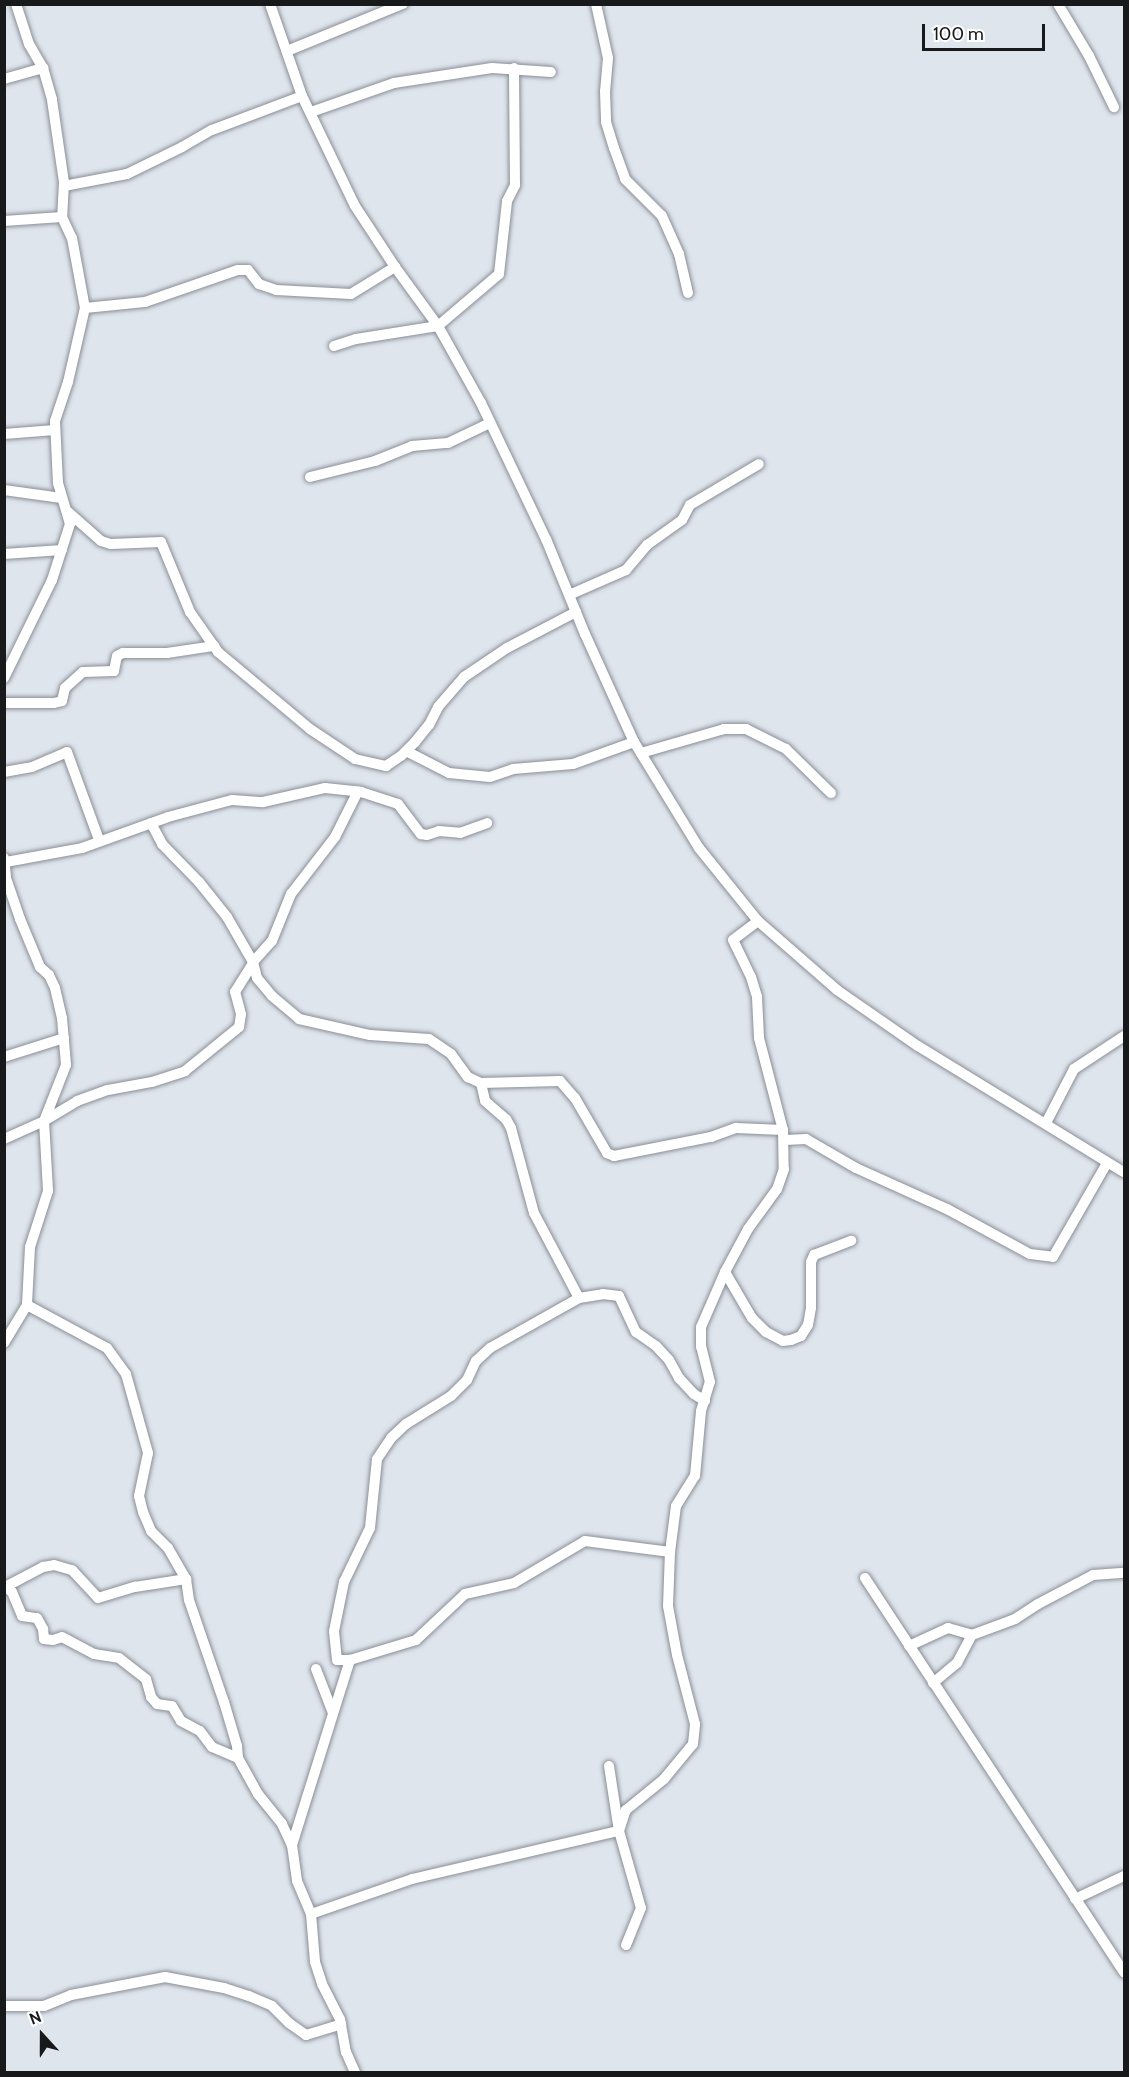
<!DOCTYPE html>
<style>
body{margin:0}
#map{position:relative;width:1129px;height:2077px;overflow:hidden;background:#dfe5ed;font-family:Cabin,sans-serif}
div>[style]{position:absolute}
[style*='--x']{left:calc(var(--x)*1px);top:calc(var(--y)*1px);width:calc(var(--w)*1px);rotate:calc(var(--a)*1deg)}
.roads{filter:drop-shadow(0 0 2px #8a8e96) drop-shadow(0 0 2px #8a8e96)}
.minor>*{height:10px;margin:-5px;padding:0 5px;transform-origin:5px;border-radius:5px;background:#fff}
span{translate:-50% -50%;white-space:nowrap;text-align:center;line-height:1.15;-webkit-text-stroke:4.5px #fff;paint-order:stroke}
.frame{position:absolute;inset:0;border:6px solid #17191b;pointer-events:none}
.north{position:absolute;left:12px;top:2005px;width:60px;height:60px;-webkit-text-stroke:4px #fff;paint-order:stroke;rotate:339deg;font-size:16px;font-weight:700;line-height:24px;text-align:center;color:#17191b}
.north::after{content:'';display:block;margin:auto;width:21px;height:27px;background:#17191b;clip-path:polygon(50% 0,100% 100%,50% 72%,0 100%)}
.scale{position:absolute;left:922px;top:24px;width:123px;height:27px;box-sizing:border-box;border:3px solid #17191b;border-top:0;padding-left:8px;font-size:18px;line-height:21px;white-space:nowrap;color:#17191b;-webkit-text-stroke:4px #fff;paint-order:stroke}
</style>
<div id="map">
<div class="roads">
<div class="minor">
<div style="--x:16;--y:4;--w:42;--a:72"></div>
<div style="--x:29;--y:44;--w:28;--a:60"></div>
<div style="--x:43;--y:68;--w:33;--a:74"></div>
<div style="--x:52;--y:100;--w:83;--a:81.7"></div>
<div style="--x:64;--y:182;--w:35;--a:93"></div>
<div style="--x:62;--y:217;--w:23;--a:65"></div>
<div style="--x:72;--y:238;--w:71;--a:79.5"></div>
<div style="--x:85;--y:308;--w:60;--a:-5.7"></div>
<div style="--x:145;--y:302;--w:98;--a:-19"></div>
<div style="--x:238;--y:270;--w:10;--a:0"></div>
<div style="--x:248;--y:270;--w:18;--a:52"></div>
<div style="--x:259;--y:284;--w:18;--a:19"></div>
<div style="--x:276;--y:290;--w:75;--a:3.1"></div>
<div style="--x:351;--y:294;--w:52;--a:-31.5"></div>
<div style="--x:270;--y:4;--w:97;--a:70.8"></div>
<div style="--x:302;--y:96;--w:122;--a:64.3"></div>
<div style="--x:355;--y:206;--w:73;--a:56.7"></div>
<div style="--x:395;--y:267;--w:73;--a:53.9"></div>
<div style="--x:438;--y:326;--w:88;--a:60.8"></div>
<div style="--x:481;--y:403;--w:151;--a:64.5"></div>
<div style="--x:546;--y:539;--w:103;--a:67.7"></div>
<div style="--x:585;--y:634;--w:119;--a:65.6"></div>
<div style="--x:634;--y:742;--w:124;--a:58.5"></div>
<div style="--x:699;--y:848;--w:94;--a:51.1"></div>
<div style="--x:758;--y:921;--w:105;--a:41.1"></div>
<div style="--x:837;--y:990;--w:98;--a:34.7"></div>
<div style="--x:918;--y:1046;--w:241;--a:31.5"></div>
<div style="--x:596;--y:4;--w:55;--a:77.5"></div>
<div style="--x:608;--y:58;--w:33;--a:95"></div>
<div style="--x:605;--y:91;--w:31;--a:88"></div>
<div style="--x:606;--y:122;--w:27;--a:73"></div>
<div style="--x:614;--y:148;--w:33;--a:70"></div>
<div style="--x:625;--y:179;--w:52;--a:45"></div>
<div style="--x:662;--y:216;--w:42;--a:65.9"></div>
<div style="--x:679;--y:254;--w:40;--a:77"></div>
<div style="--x:1058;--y:4;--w:61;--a:59.2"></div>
<div style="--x:1089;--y:56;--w:57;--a:63.9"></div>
<div style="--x:287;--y:51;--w:125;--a:-22.1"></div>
<div style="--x:4;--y:79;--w:41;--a:-15.8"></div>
<div style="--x:311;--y:112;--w:88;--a:-19.3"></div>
<div style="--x:394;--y:83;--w:99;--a:-8.7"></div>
<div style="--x:492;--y:68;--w:59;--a:3.9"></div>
<div style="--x:64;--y:186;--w:64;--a:-10.8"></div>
<div style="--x:127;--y:174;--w:61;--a:-26.1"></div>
<div style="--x:182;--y:147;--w:34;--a:-30"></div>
<div style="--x:212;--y:130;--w:96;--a:-20.7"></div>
<div style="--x:4;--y:221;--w:58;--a:-3.9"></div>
<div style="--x:334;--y:346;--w:23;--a:-18"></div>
<div style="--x:356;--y:339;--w:83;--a:-9"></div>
<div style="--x:438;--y:326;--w:80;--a:-40.4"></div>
<div style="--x:499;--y:274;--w:73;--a:-83.7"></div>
<div style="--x:507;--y:201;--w:18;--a:-63"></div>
<div style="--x:515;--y:185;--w:117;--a:-90.5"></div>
<div style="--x:4;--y:434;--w:51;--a:-4.5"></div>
<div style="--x:310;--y:477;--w:67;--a:-13.8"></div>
<div style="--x:375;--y:461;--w:40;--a:-22"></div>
<div style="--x:412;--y:446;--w:36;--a:-5"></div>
<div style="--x:448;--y:443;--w:47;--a:-25.5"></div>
<div style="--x:4;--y:490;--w:58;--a:8"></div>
<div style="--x:67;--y:511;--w:45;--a:41.4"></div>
<div style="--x:101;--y:541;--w:10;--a:17"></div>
<div style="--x:111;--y:544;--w:50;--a:-2.3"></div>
<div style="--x:161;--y:542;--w:76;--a:67.5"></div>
<div style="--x:190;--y:612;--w:49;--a:55"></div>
<div style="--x:218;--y:652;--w:120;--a:39.9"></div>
<div style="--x:310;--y:729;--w:54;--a:33.7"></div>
<div style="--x:355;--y:759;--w:32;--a:13"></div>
<div style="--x:386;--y:766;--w:18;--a:-34"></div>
<div style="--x:401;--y:756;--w:20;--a:-45"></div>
<div style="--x:415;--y:742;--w:22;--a:-51"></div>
<div style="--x:429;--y:725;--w:20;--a:-63"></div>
<div style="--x:438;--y:707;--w:40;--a:-49"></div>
<div style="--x:464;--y:677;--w:52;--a:-34"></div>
<div style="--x:507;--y:648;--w:78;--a:-27.6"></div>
<div style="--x:4;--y:554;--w:58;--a:-3.9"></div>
<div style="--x:569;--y:595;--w:62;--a:-23.7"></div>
<div style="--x:626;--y:570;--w:33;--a:-50"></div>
<div style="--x:647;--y:545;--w:43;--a:-35.5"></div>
<div style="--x:682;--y:520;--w:17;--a:-62"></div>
<div style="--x:690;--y:505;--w:80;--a:-30.7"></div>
<div style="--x:4;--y:678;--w:109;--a:-63.9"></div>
<div style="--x:52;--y:580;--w:59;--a:-72.2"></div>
<div style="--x:70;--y:524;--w:43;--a:-106.3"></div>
<div style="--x:58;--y:483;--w:62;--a:-92.8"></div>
<div style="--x:55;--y:421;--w:41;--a:-71.6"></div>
<div style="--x:68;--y:382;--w:76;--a:-77.1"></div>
<div style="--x:4;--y:703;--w:50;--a:0"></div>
<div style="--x:54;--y:703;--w:8;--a:-14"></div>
<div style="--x:62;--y:701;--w:13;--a:-77"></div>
<div style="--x:65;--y:688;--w:24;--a:-42"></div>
<div style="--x:83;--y:672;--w:31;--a:-2"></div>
<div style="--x:114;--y:671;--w:15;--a:-79"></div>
<div style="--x:117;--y:656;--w:7;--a:-27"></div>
<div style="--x:123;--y:653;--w:44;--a:0"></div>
<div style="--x:167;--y:653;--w:48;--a:-8.5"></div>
<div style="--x:406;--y:751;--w:48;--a:27.1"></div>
<div style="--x:449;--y:773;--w:41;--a:5.6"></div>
<div style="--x:490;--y:777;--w:24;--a:-19"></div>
<div style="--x:513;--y:769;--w:60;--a:-4.8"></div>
<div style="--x:573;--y:764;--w:65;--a:-19.8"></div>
<div style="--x:641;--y:753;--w:86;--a:-16.1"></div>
<div style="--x:724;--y:729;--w:22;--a:0"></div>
<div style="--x:746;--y:729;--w:45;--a:26.6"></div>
<div style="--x:786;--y:749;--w:63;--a:44.4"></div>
<div style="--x:4;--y:772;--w:28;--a:-10"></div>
<div style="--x:32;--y:767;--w:38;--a:-23"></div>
<div style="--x:67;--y:752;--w:94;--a:70"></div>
<div style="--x:151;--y:823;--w:24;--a:62"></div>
<div style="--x:162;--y:844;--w:53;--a:45.8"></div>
<div style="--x:199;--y:882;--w:45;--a:51.3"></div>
<div style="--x:227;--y:917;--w:52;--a:60"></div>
<div style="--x:253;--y:962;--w:16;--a:76"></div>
<div style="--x:257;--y:978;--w:23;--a:50"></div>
<div style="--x:272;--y:996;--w:35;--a:40"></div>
<div style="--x:299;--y:1019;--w:73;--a:12.7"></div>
<div style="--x:370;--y:1035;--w:59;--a:3.9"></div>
<div style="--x:429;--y:1039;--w:27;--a:34"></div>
<div style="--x:451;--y:1054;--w:29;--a:54"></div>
<div style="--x:468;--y:1077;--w:14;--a:25"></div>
<div style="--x:481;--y:1083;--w:79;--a:-1.5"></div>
<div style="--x:560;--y:1081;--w:23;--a:49"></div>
<div style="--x:575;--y:1098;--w:64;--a:59.8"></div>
<div style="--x:607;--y:1153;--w:8;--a:23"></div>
<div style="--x:614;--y:1156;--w:99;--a:-11.1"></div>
<div style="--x:711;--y:1137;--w:27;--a:-20"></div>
<div style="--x:736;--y:1128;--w:47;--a:2.4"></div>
<div style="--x:4;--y:858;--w:20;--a:84"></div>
<div style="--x:6;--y:878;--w:43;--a:71.1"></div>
<div style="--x:20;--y:919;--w:52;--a:67.4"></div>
<div style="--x:40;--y:967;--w:12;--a:42"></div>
<div style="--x:49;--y:975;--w:14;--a:65"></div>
<div style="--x:55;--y:988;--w:31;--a:77"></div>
<div style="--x:62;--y:1018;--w:47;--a:85.1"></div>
<div style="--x:66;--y:1065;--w:60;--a:111.4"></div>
<div style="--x:44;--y:1121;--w:70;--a:86.7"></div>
<div style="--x:48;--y:1191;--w:59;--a:107.8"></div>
<div style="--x:30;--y:1247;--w:58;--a:93"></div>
<div style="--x:27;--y:1305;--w:44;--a:121.2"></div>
<div style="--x:6;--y:862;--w:77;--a:-10.4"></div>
<div style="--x:82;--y:848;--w:91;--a:-19.8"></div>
<div style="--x:168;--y:817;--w:66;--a:-14.9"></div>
<div style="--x:232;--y:800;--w:31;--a:4"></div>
<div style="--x:263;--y:802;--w:64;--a:-12.7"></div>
<div style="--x:325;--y:788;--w:36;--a:6"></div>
<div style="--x:361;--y:792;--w:39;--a:18"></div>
<div style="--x:398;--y:804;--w:38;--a:53"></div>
<div style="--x:421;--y:834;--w:6;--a:9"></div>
<div style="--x:427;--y:835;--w:13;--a:-18"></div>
<div style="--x:439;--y:831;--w:21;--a:5"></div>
<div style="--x:460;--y:833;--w:29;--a:-20"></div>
<div style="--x:758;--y:921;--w:31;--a:143"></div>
<div style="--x:733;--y:940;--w:41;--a:64.1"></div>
<div style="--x:751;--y:977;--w:21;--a:73"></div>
<div style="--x:757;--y:997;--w:41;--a:87.2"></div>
<div style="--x:759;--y:1038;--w:95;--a:75.4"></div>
<div style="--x:783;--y:1130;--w:39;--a:89"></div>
<div style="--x:784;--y:1169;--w:21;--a:109"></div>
<div style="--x:777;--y:1189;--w:49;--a:125.9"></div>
<div style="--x:748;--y:1229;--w:49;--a:118.1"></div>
<div style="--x:725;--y:1272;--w:53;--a:59.6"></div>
<div style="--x:752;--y:1318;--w:20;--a:45"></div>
<div style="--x:766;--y:1332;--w:19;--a:28"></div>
<div style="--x:783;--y:1341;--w:8;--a:-7"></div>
<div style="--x:791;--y:1340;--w:11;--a:-22"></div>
<div style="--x:801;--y:1336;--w:13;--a:-58"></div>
<div style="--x:808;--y:1325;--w:17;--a:-80"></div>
<div style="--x:811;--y:1308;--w:46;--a:-90"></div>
<div style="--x:811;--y:1262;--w:8;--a:-67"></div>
<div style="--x:814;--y:1255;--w:40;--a:-21"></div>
<div style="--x:253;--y:962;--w:28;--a:-48"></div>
<div style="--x:272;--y:941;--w:51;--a:-68"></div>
<div style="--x:291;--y:894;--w:72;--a:-52.3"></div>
<div style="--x:335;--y:837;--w:51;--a:-63.4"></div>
<div style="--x:4;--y:1057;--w:63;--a:-17.6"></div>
<div style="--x:481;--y:1083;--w:18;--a:77"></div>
<div style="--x:485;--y:1101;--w:28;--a:41"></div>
<div style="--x:506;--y:1119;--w:10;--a:61"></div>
<div style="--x:511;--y:1128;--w:88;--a:74.9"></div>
<div style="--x:534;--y:1213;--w:96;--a:62.1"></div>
<div style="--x:1046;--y:1123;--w:61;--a:-62.6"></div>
<div style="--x:1074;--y:1069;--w:60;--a:-33.4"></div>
<div style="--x:4;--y:1139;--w:44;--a:-24.2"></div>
<div style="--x:44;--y:1121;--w:39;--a:-31"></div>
<div style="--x:77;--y:1101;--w:33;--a:-20"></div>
<div style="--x:108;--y:1090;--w:45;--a:-10.3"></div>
<div style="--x:152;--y:1082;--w:35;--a:-18"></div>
<div style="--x:185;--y:1071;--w:70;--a:-39.2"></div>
<div style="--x:239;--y:1027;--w:13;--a:-81"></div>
<div style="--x:241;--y:1014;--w:23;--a:-105"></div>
<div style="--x:235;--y:992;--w:32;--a:-58"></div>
<div style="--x:785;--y:1140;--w:21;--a:-3"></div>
<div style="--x:806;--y:1139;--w:58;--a:30.1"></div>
<div style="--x:856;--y:1168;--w:100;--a:24.3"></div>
<div style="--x:947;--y:1209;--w:94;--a:28.5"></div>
<div style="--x:1030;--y:1254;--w:23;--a:7"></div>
<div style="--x:1053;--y:1257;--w:108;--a:-60.1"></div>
<div style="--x:27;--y:1305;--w:91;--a:28.3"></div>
<div style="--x:107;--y:1348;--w:32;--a:54"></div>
<div style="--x:126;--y:1374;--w:82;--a:74.4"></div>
<div style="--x:148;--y:1453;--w:44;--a:101.8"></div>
<div style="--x:139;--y:1496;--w:16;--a:76"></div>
<div style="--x:143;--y:1512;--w:21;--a:67"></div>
<div style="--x:151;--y:1531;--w:24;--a:45"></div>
<div style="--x:168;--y:1548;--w:36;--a:60"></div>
<div style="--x:186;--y:1579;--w:21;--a:82"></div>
<div style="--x:189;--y:1600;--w:108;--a:71.1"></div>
<div style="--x:224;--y:1702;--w:46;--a:73.5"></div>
<div style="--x:237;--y:1746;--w:12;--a:85"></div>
<div style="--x:865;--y:1578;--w:472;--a:56.7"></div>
<div style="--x:4;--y:1586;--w:10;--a:37"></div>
<div style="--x:12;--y:1592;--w:26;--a:67"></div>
<div style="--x:22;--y:1616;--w:15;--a:8"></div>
<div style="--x:37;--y:1618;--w:13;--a:61"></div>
<div style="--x:43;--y:1629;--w:10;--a:84"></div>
<div style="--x:44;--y:1639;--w:9;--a:6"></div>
<div style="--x:53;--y:1640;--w:9;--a:-18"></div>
<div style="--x:62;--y:1637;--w:36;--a:28"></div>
<div style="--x:94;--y:1654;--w:25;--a:9"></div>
<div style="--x:119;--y:1658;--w:34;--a:38"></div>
<div style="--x:146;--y:1679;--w:19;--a:74"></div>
<div style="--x:151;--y:1697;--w:9;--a:49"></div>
<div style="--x:157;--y:1704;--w:15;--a:8"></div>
<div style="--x:172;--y:1706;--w:17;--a:59"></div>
<div style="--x:181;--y:1721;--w:21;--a:28"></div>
<div style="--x:200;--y:1731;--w:20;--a:53"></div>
<div style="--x:212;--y:1747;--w:28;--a:23"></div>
<div style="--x:238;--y:1758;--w:41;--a:60.9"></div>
<div style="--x:258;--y:1794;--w:38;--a:51"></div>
<div style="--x:282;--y:1824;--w:23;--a:65"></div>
<div style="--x:292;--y:1845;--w:36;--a:82"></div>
<div style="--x:297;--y:1881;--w:36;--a:67"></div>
<div style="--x:311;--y:1914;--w:48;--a:85.2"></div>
<div style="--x:315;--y:1962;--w:23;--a:72"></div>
<div style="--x:322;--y:1984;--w:39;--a:63"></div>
<div style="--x:340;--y:2019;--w:34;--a:80"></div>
<div style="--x:346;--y:2052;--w:22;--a:66"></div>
<div style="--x:7;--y:1586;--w:41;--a:-27.8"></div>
<div style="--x:43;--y:1567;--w:11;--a:-10"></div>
<div style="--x:54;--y:1565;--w:19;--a:16"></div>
<div style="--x:72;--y:1570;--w:38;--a:47"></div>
<div style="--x:98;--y:1598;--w:39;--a:-17"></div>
<div style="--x:135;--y:1587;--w:52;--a:-8.9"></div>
<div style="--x:909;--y:1646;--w:43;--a:-24.8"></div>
<div style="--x:948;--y:1628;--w:25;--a:16"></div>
<div style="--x:972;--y:1635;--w:46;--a:-20.4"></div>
<div style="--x:1015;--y:1619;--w:27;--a:-33"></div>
<div style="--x:1038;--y:1604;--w:62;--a:-27.8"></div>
<div style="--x:1093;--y:1575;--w:31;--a:-4"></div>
<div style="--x:350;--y:1660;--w:13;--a:180"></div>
<div style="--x:337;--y:1660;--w:29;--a:-96"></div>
<div style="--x:334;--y:1631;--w:50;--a:-78.5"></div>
<div style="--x:344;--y:1582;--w:60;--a:-64.3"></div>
<div style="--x:370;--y:1528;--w:69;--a:-84.2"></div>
<div style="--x:377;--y:1459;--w:25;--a:-56"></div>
<div style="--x:391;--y:1438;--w:21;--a:-43"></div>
<div style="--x:406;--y:1424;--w:53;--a:-31.9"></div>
<div style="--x:451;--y:1396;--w:23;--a:-45"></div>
<div style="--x:467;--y:1380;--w:21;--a:-65"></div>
<div style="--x:476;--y:1361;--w:19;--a:-43"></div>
<div style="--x:490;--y:1348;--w:102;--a:-29.3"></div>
<div style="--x:579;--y:1298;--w:24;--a:-9"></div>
<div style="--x:603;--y:1294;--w:16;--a:7"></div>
<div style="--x:619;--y:1296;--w:40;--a:65"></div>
<div style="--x:636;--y:1332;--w:24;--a:35"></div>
<div style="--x:656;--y:1346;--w:19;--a:47"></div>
<div style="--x:669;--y:1360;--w:21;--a:61"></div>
<div style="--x:679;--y:1378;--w:22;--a:47"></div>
<div style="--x:694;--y:1394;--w:13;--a:32"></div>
<div style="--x:316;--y:1669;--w:47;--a:68.9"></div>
<div style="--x:933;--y:1683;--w:31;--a:-40"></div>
<div style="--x:957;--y:1663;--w:32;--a:-62"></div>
<div style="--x:609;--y:1766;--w:66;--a:81.3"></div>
<div style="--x:619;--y:1831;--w:80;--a:74.1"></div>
<div style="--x:641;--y:1908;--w:40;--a:112"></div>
<div style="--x:292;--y:1845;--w:194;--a:-72.6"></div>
<div style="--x:350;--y:1660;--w:69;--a:-16.9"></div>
<div style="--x:416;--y:1640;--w:67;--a:-43.2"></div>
<div style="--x:465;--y:1594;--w:50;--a:-12.7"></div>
<div style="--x:514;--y:1583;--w:82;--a:-30.6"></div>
<div style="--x:585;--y:1541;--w:86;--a:7.4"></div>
<div style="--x:1075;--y:1899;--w:54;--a:-25.1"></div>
<div style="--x:311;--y:1914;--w:107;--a:-19.1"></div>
<div style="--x:412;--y:1879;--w:212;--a:-13.1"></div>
<div style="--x:619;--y:1831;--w:22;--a:-72"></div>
<div style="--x:626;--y:1810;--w:49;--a:-39.2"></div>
<div style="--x:664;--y:1779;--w:45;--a:-50.4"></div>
<div style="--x:693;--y:1744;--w:20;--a:-84"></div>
<div style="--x:695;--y:1724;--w:71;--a:-104.6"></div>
<div style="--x:677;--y:1655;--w:50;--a:-100.4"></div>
<div style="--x:668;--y:1606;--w:54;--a:-87.9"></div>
<div style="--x:670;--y:1552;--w:46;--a:-82.6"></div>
<div style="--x:676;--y:1506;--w:36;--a:-58"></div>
<div style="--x:695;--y:1476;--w:65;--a:-84.7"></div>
<div style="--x:701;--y:1411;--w:30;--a:-73"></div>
<div style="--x:710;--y:1382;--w:36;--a:-104"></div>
<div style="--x:701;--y:1347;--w:20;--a:-90"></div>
<div style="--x:701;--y:1327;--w:60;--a:-66.4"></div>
<div style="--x:4;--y:2006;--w:40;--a:0"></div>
<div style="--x:44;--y:2006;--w:29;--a:-22"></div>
<div style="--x:71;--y:1995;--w:96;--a:-10.8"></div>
<div style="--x:165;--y:1977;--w:60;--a:10.6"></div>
<div style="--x:224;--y:1988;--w:26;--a:18"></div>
<div style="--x:249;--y:1996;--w:25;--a:23"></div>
<div style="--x:272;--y:2006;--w:24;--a:45"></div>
<div style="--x:289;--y:2023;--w:21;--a:35"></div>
<div style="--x:306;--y:2035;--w:37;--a:-17"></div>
</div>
</div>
<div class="frame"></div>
<div class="north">N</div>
<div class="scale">100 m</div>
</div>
